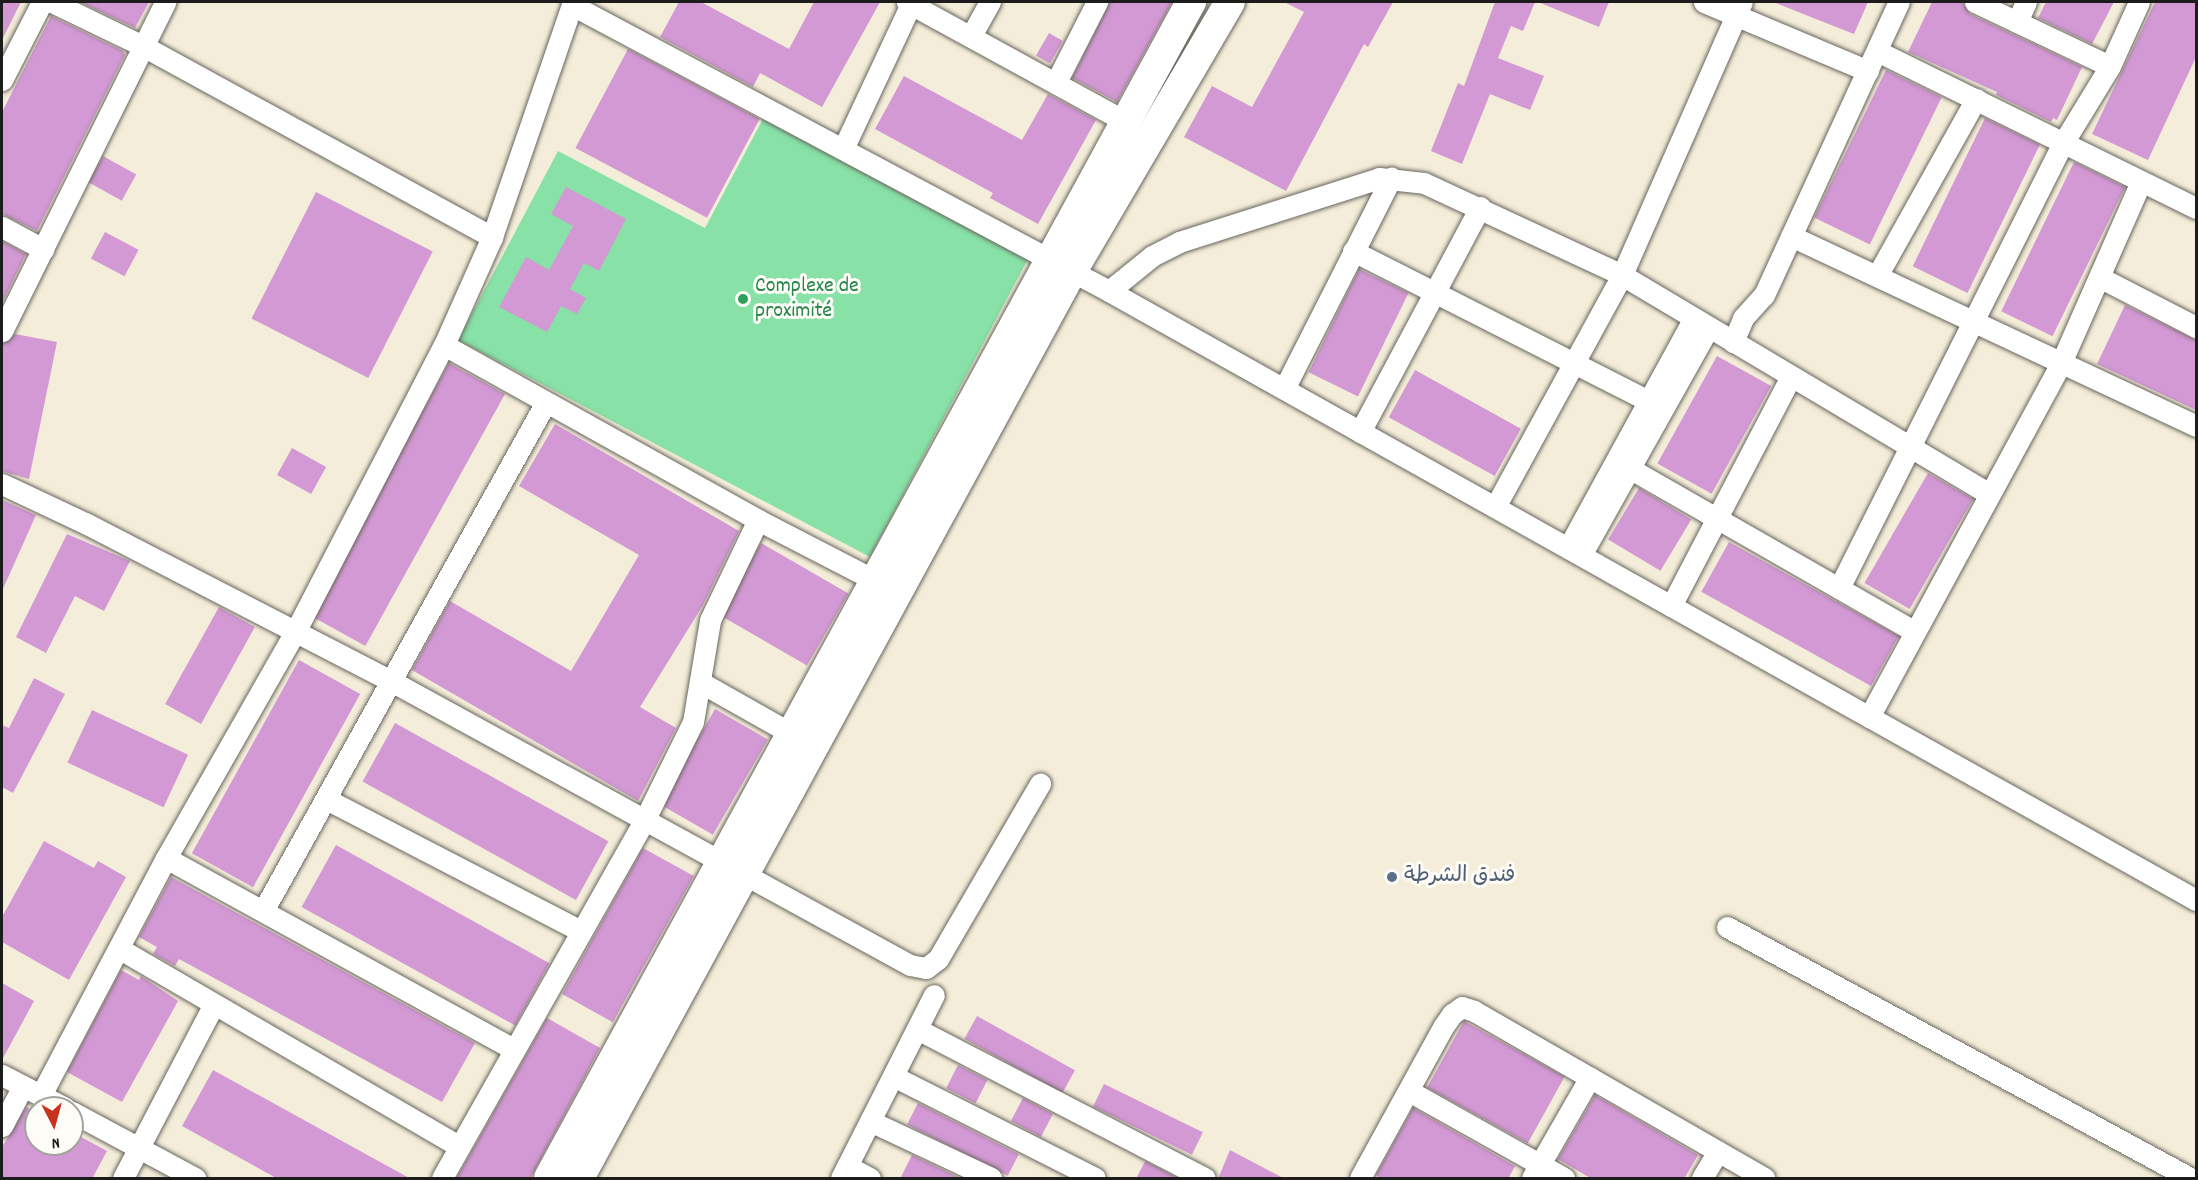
<!DOCTYPE html>
<meta charset="utf-8">
<style>
body{margin:0}
#map{position:relative;width:2198px;height:1180px;overflow:hidden;background:#f4edd9;font-family:Dekko,"Playpen Sans Arabic",sans-serif}
div>[style]{position:absolute}
[style*='--x']{left:calc(var(--x)*1px);top:calc(var(--y)*1px);width:calc(var(--w)*1px);rotate:calc(var(--a)*1deg)}
.green>*{inset:0;background:#88e1a6}
.building>*{inset:0;background:#d399d4;transform-origin:0 0}
.roads{filter:drop-shadow(0 0 2px #68655e) drop-shadow(0 0 2px #68655e)}
.street>*{height:21px;margin:-10.5px;padding:0 10.5px;transform-origin:10.5px;border-radius:10.5px;background:#fff}
.secondary>*{height:30px;margin:-15px;padding:0 15px;transform-origin:15px;border-radius:15px;background:#fff}
.dots>*{width:16px;height:16px;translate:-50% -50%;box-sizing:border-box;border:3px solid #fdfcf7;border-radius:50%}
span{translate:-50% -50%;white-space:nowrap;text-align:center;line-height:1.15;-webkit-text-stroke:6px #fdfcf7;paint-order:stroke}
.leisure-label{font-size:22px;color:#27864d}
.left{translate:0 -50%;text-align:left}
.service-label{font-size:22px;color:#4e5e75}
.frame{position:absolute;inset:0;border:3px solid #1c1c1c;pointer-events:none}
.north{position:absolute;left:24px;top:1096px;width:60px;height:60px;box-sizing:border-box;background:#fdfcf7;border:2px solid #a3a29f;border-radius:50%;rotate:174deg;font-size:16px;font-weight:700;line-height:24px;text-align:center;color:#1c1c1c}
.north::after{content:'';display:block;margin:auto;width:21px;height:27px;background:#c8321e;clip-path:polygon(50% 0,100% 100%,50% 72%,0 100%)}
</style>
<div id="map">
<div class="green">
<div style="clip-path:polygon(763px 119px,1028px 259px,870px 557px,458px 340px,558px 151px,705px 228px)"></div>
</div>
<div class="building">
<div style="clip-path:polygon(2px 2px,21px 2px,2px 40px)"></div>
<div style="clip-path:polygon(80px 2px,149px 2px,135px 28px)"></div>
<div style="clip-path:polygon(679px 2px,701px 2px,789px 49px,814px 2px,880px 2px,822px 107px,760px 73px,753px 87px,660px 37px)"></div>
<div style="clip-path:polygon(1110px 2px,1172px 2px,1117px 102px,1072px 78px)"></div>
<div style="clip-path:polygon(1284px 2px,1393px 2px,1368px 47px,1364px 44px,1286px 191px,1184px 137px,1212px 86px,1252px 107px,1304px 12px)"></div>
<div style="clip-path:polygon(1495px 2px,1535px 2px,1523px 31px,1511px 26px,1498px 58px,1544px 76px,1530px 110px,1490px 94px,1462px 164px,1431px 151px,1458px 83px,1464px 86px)"></div>
<div style="clip-path:polygon(1538px 2px,1609px 2px,1599px 27px)"></div>
<div style="clip-path:polygon(1773px 2px,1868px 2px,1854px 34px)"></div>
<div style="clip-path:polygon(1932px 2px,1962px 2px,1970px 14px,2082px 67px,2057px 120px,2053px 118px,2051px 122px,1996px 95px,1997px 92px,1908px 52px)"></div>
<div style="clip-path:polygon(2046px 2px,2114px 2px,2092px 44px,2038px 18px)"></div>
<div style="clip-path:polygon(2155px 2px,2196px 2px,2196px 57px,2148px 160px,2092px 134px)"></div>
<div style="clip-path:polygon(51px 16px,123px 51px,125px 55px,37px 231px,2px 214px,2px 112px)"></div>
<div style="left:1049px;top:33px;width:16px;height:26px;rotate:30deg"></div>
<div style="left:628px;top:49px;width:149px;height:112px;rotate:28deg"></div>
<div style="left:1886px;top:70px;width:62px;height:164px;rotate:26deg"></div>
<div style="clip-path:polygon(904px 76px,1022px 140px,1048px 94px,1096px 120px,1038px 224px,990px 198px,993px 193px,875px 129px)"></div>
<div style="left:1985px;top:118px;width:61px;height:165px;rotate:26deg"></div>
<div style="left:103px;top:156px;width:38px;height:30px;rotate:29deg"></div>
<div style="left:2074px;top:162px;width:57px;height:166px;rotate:26deg"></div>
<div style="clip-path:polygon(566px 187px,626px 219px,599px 271px,584px 263px,570px 289px,586px 298px,577px 314px,561px 306px,547px 332px,499px 307px,526px 257px,549px 270px,573px 226px,551px 214px)"></div>
<div style="left:316px;top:192px;width:131px;height:142px;rotate:27deg"></div>
<div style="left:105px;top:232px;width:38px;height:30px;rotate:28deg"></div>
<div style="clip-path:polygon(2px 241px,26px 254px,2px 303px)"></div>
<div style="left:1359px;top:269px;width:55px;height:115px;rotate:26deg"></div>
<div style="clip-path:polygon(2125px 305px,2196px 340px,2196px 410px,2097px 364px)"></div>
<div style="clip-path:polygon(15px 334px,57px 342px,29px 479px,2px 471px,2px 344px)"></div>
<div style="left:1717px;top:356px;width:62px;height:123px;rotate:29deg"></div>
<div style="left:449px;top:363px;width:64px;height:288px;rotate:29deg"></div>
<div style="left:1415px;top:370px;width:121px;height:54px;rotate:29deg"></div>
<div style="clip-path:polygon(555px 424px,739px 531px,703px 605px,640px 707px,676px 728px,638px 801px,412px 670px,450px 601px,571px 671px,639px 555px,519px 486px)"></div>
<div style="left:292px;top:448px;width:39px;height:31px;rotate:29deg"></div>
<div style="left:1928px;top:473px;width:52px;height:127px;rotate:30deg"></div>
<div style="left:1639px;top:488px;width:61px;height:60px;rotate:31deg"></div>
<div style="clip-path:polygon(2px 500px,36px 515px,2px 591px)"></div>
<div style="clip-path:polygon(67px 534px,130px 561px,104px 611px,75px 596px,46px 653px,16px 637px)"></div>
<div style="left:1729px;top:542px;width:194px;height:57px;rotate:29deg"></div>
<div style="left:761px;top:543px;width:101px;height:83px;rotate:30deg"></div>
<div style="left:219px;top:607px;width:41px;height:111px;rotate:29deg"></div>
<div style="left:299px;top:660px;width:70px;height:221px;rotate:29deg"></div>
<div style="clip-path:polygon(34px 678px,65px 694px,13px 793px,2px 787px,2px 725px,9px 728px)"></div>
<div style="left:715px;top:709px;width:61px;height:110px;rotate:30deg"></div>
<div style="left:92px;top:710px;width:106px;height:58px;rotate:25deg"></div>
<div style="left:395px;top:723px;width:244px;height:67px;rotate:29deg"></div>
<div style="clip-path:polygon(44px 841px,94px 868px,98px 861px,126px 877px,69px 980px,2px 942px,2px 917px)"></div>
<div style="left:336px;top:845px;width:244px;height:71px;rotate:29deg"></div>
<div style="left:643px;top:848px;width:58px;height:167px;rotate:29deg"></div>
<div style="clip-path:polygon(171px 877px,475px 1043px,442px 1102px,179px 959px,175px 966px,153px 954px,157px 947px,139px 937px)"></div>
<div style="clip-path:polygon(121px 970px,139px 980px,141px 976px,178px 1001px,122px 1102px,67px 1072px)"></div>
<div style="clip-path:polygon(2px 983px,34px 1001px,2px 1060px)"></div>
<div style="left:977px;top:1016px;width:112px;height:26px;rotate:29deg"></div>
<div style="clip-path:polygon(547px 1018px,600px 1048px,530px 1179px,456px 1179px)"></div>
<div style="left:1464px;top:1021px;width:115px;height:76px;rotate:29deg"></div>
<div style="left:958px;top:1065px;width:33px;height:26px;rotate:27deg"></div>
<div style="clip-path:polygon(213px 1070px,411px 1179px,278px 1179px,182px 1126px)"></div>
<div style="left:1104px;top:1084px;width:110px;height:25px;rotate:26deg"></div>
<div style="clip-path:polygon(1595px 1095px,1698px 1155px,1684px 1179px,1592px 1179px,1558px 1159px)"></div>
<div style="left:1023px;top:1098px;width:34px;height:26px;rotate:28deg"></div>
<div style="left:918px;top:1103px;width:113px;height:24px;rotate:27deg"></div>
<div style="clip-path:polygon(26px 1107px,36px 1112px,36px 1144px,72px 1144px,72px 1132px,107px 1151px,92px 1179px,2px 1179px,2px 1147px)"></div>
<div style="clip-path:polygon(1413px 1108px,1515px 1166px,1508px 1179px,1382px 1179px,1376px 1175px)"></div>
<div style="clip-path:polygon(1230px 1150px,1285px 1179px,1218px 1179px)"></div>
<div style="clip-path:polygon(912px 1155px,962px 1179px,900px 1179px)"></div>
<div style="clip-path:polygon(1145px 1161px,1176px 1177px,1175px 1179px,1136px 1179px)"></div>
</div>
<div class="roads">
<div class="street">
<div style="--x:52;--y:2;--w:103;--a:25.8"></div>
<div style="--x:145;--y:47;--w:396;--a:28.7"></div>
<div style="--x:907;--y:2;--w:250;--a:28.7"></div>
<div style="--x:1704;--y:2;--w:178;--a:22.8"></div>
<div style="--x:1975;--y:2;--w:149;--a:25.4"></div>
<div style="--x:572;--y:5;--w:608;--a:28.04"></div>
<div style="--x:1109;--y:291;--w:1246;--a:29.26"></div>
<div style="--x:2017;--y:22;--w:22;--a:-66"></div>
<div style="--x:971;--y:36;--w:39;--a:-61"></div>
<div style="--x:1877;--y:51;--w:356;--a:26.2"></div>
<div style="--x:2;--y:80;--w:88;--a:-62.9"></div>
<div style="--x:1056;--y:82;--w:90;--a:-62.9"></div>
<div style="--x:843;--y:149;--w:160;--a:-64.9"></div>
<div style="--x:2;--y:227;--w:47;--a:28.2"></div>
<div style="--x:1791;--y:236;--w:447;--a:25.1"></div>
<div style="--x:1353;--y:251;--w:347;--a:26.9"></div>
<div style="--x:1877;--y:276;--w:203;--a:-60.8"></div>
<div style="--x:2101;--y:278;--w:107;--a:27.3"></div>
<div style="--x:1109;--y:291;--w:55;--a:-39.1"></div>
<div style="--x:1152;--y:256;--w:30;--a:-27"></div>
<div style="--x:1179;--y:242;--w:210;--a:-17.7"></div>
<div style="--x:1379;--y:178;--w:45;--a:6.3"></div>
<div style="--x:1424;--y:183;--w:218;--a:24.9"></div>
<div style="--x:1622;--y:275;--w:426;--a:30.8"></div>
<div style="--x:2;--y:331;--w:367;--a:-63.6"></div>
<div style="--x:1733;--y:342;--w:26;--a:-67"></div>
<div style="--x:1743;--y:318;--w:31;--a:-48"></div>
<div style="--x:1764;--y:295;--w:323;--a:-65.3"></div>
<div style="--x:444;--y:345;--w:359;--a:29.1"></div>
<div style="--x:758;--y:520;--w:144;--a:27.3"></div>
<div style="--x:1284;--y:389;--w:237;--a:-63.1"></div>
<div style="--x:1360;--y:432;--w:255;--a:-61.9"></div>
<div style="--x:1629;--y:468;--w:328;--a:29.8"></div>
<div style="--x:2;--y:484;--w:94;--a:25.2"></div>
<div style="--x:87;--y:524;--w:344;--a:27.3"></div>
<div style="--x:393;--y:682;--w:589;--a:28.7"></div>
<div style="--x:910;--y:965;--w:16;--a:11"></div>
<div style="--x:926;--y:968;--w:15;--a:-37"></div>
<div style="--x:938;--y:959;--w:203;--a:-59.8"></div>
<div style="--x:1495;--y:507;--w:264;--a:-61.3"></div>
<div style="--x:1622;--y:275;--w:298;--a:-66.3"></div>
<div style="--x:1568;--y:548;--w:262;--a:-61.3"></div>
<div style="--x:1581;--y:555;--w:261;--a:-60.7"></div>
<div style="--x:1839;--y:588;--w:498;--a:-63.3"></div>
<div style="--x:2063;--y:143;--w:90;--a:-58.6"></div>
<div style="--x:2110;--y:66;--w:70;--a:-65.6"></div>
<div style="--x:1671;--y:606;--w:259;--a:-62.4"></div>
<div style="--x:700;--y:682;--w:106;--a:29.5"></div>
<div style="--x:1869;--y:717;--w:403;--a:-61.5"></div>
<div style="--x:2061;--y:363;--w:198;--a:-66.2"></div>
<div style="--x:328;--y:800;--w:285;--a:27.4"></div>
<div style="--x:166;--y:858;--w:397;--a:28.8"></div>
<div style="--x:263;--y:911;--w:582;--a:-60.93"></div>
<div style="--x:1727;--y:927;--w:527;--a:28.46"></div>
<div style="--x:120;--y:949;--w:393;--a:30.2"></div>
<div style="--x:917;--y:1029;--w:324;--a:27.4"></div>
<div style="--x:2;--y:1075;--w:71;--a:27.6"></div>
<div style="--x:893;--y:1076;--w:226;--a:26.8"></div>
<div style="--x:1409;--y:1091;--w:178;--a:29.3"></div>
<div style="--x:41;--y:1095;--w:268;--a:-62.2"></div>
<div style="--x:166;--y:858;--w:260;--a:-60.3"></div>
<div style="--x:295;--y:632;--w:323;--a:-62.6"></div>
<div style="--x:444;--y:345;--w:118;--a:-66"></div>
<div style="--x:492;--y:237;--w:249;--a:-71"></div>
<div style="--x:72;--y:1112;--w:140;--a:28.2"></div>
<div style="--x:870;--y:1121;--w:134;--a:25.2"></div>
<div style="--x:2;--y:1126;--w:45;--a:-62.3"></div>
<div style="--x:847;--y:1166;--w:26;--a:28"></div>
<div style="--x:123;--y:1178;--w:196;--a:-62.4"></div>
<div style="--x:442;--y:1178;--w:412;--a:-60.5"></div>
<div style="--x:645;--y:819;--w:108;--a:-63.7"></div>
<div style="--x:693;--y:722;--w:103;--a:-80.5"></div>
<div style="--x:710;--y:620;--w:111;--a:-64.4"></div>
<div style="--x:841;--y:1178;--w:205;--a:-63.1"></div>
<div style="--x:1360;--y:1178;--w:172;--a:-61.2"></div>
<div style="--x:1443;--y:1027;--w:16;--a:-55"></div>
<div style="--x:1452;--y:1014;--w:12;--a:-35"></div>
<div style="--x:1462;--y:1007;--w:13;--a:18"></div>
<div style="--x:1474;--y:1011;--w:335;--a:29.9"></div>
<div style="--x:1532;--y:1178;--w:116;--a:-60.1"></div>
<div style="--x:1702;--y:1178;--w:31;--a:-59"></div>
</div>
<div class="secondary">
<div style="--x:549;--y:1178;--w:1340;--a:-61.37"></div>
<div style="--x:579;--y:1178;--w:1030;--a:-61.47"></div>
<div style="--x:1071;--y:273;--w:314;--a:-59.6"></div>
</div>
</div>
<div class="dots">
<div style="left:743px;top:299px;background:#2e9e5b"></div>
<div style="left:1392px;top:877px;background:#5c6f8a"></div>
</div>
<div class="leisure-label">
<span class="left" style="left:755px;top:299px">Complexe de<br>proximité</span>
</div>
<div class="service-label">
<span class="left" style="left:1404px;top:877px">فندق الشرطة</span>
</div>
<div class="frame"></div>
<div class="north">N</div>
</div>
